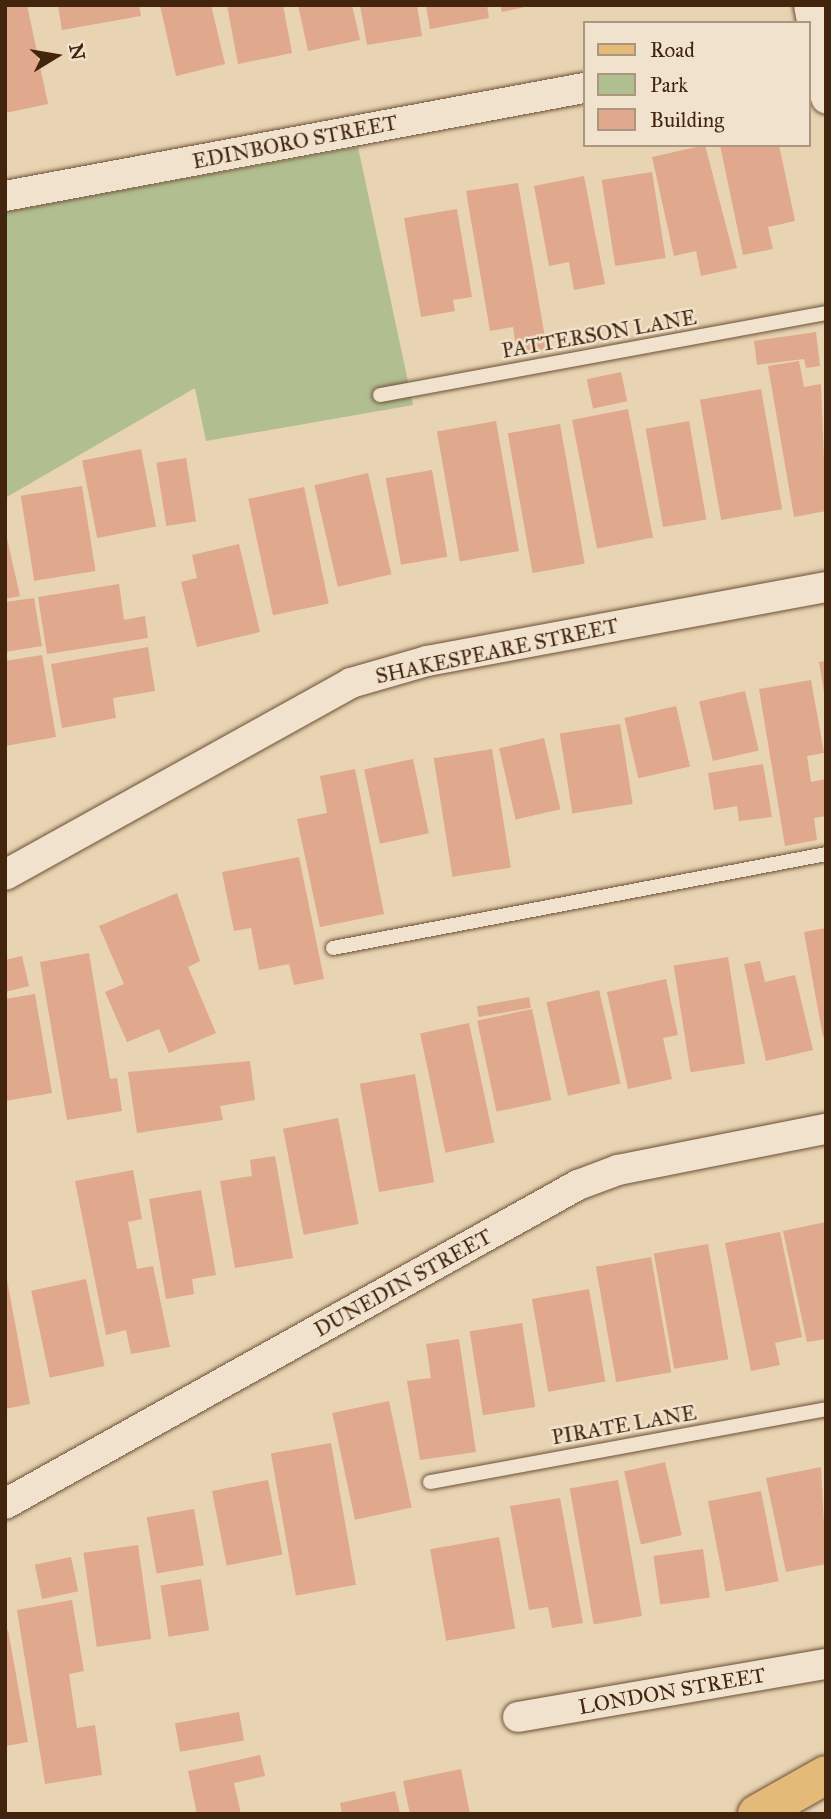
<!DOCTYPE html>
<style>
body{margin:0}
#map{position:relative;width:831px;height:1819px;overflow:hidden;background:#e8d3b2;font-family:"IM FELL Great Primer",serif}
div>[style]{position:absolute}
[style*='--x']{left:calc(var(--x)*1px);top:calc(var(--y)*1px);width:calc(var(--w)*1px);rotate:calc(var(--a)*1deg)}
.green>*{inset:0;background:#b1be90}
.building>*{inset:0;background:#e0a88c;transform-origin:0 0}
.roads{filter:drop-shadow(0 0 2px #6c5036) drop-shadow(0 0 2px #6c5036)}
.service>*{height:14px;margin:-7px;padding:0 7px;transform-origin:7px;border-radius:7px;background:#f0e2cd}
.minor>*{height:30px;margin:-15px;padding:0 15px;transform-origin:15px;border-radius:15px;background:#f0e2cd}
.primary>*{height:38px;margin:-19px;padding:0 19px;transform-origin:19px;border-radius:19px;background:#e4ba79}
span{translate:-50% -50%;white-space:nowrap;text-align:center;line-height:1.15;-webkit-text-stroke:5px #f0e2cd;paint-order:stroke}
.street-label{font-size:21px;color:#43250d}
.frame{position:absolute;inset:0;border:7px solid #43250d;pointer-events:none}
.legend{position:absolute;left:583px;top:21px;width:228px;height:126px;box-sizing:border-box;background:#f0e2cd;border:2px solid #ab9680;margin:0;padding:9px 12px;list-style:none;font-size:21px;color:#43250d}
.legend li{display:flex;align-items:center;gap:14px;height:35px}
.legend b{width:35px;border:2px solid #ab9680}
.north{position:absolute;left:21px;top:21px;width:70px;height:70px;-webkit-text-stroke:5px #f0e2cd;paint-order:stroke;rotate:79deg;font-size:19px;font-weight:700;line-height:28px;text-align:center;color:#43250d}
.north::after{content:'';display:block;margin:auto;width:24px;height:32px;background:#43250d;clip-path:polygon(50% 0,100% 100%,50% 72%,0 100%)}
</style>
<div id="map">
<div class="green">
<div style="clip-path:polygon(358px 147px,413px 405px,206px 441px,195px 388px,5px 498px,5px 212px)"></div>
</div>
<div class="building">
<div style="clip-path:polygon(5px 5px,27px 5px,48px 104px,5px 113px)"></div>
<div style="clip-path:polygon(58px 5px,139px 5px,141px 16px,62px 30px)"></div>
<div style="clip-path:polygon(160px 5px,211px 5px,225px 64px,176px 76px)"></div>
<div style="clip-path:polygon(227px 5px,283px 5px,292px 53px,238px 64px)"></div>
<div style="clip-path:polygon(298px 5px,352px 5px,360px 40px,308px 51px)"></div>
<div style="clip-path:polygon(360px 5px,417px 5px,422px 36px,367px 45px)"></div>
<div style="clip-path:polygon(426px 5px,487px 5px,489px 18px,430px 29px)"></div>
<div style="clip-path:polygon(500px 5px,529px 5px,529px 6px,502px 12px)"></div>
<div style="clip-path:polygon(705px 145px,737px 268px,701px 276px,696px 251px,674px 256px,652px 157px)"></div>
<div style="clip-path:polygon(720px 145px,779px 145px,795px 221px,768px 227px,773px 249px,743px 255px)"></div>
<div style="left:652px;top:172px;width:87px;height:51px;rotate:81deg"></div>
<div style="clip-path:polygon(584px 176px,605px 284px,574px 290px,569px 262px,549px 266px,534px 186px)"></div>
<div style="clip-path:polygon(518px 183px,547px 349px,517px 354px,513px 327px,490px 331px,466px 191px)"></div>
<div style="clip-path:polygon(457px 209px,472px 297px,453px 300px,455px 311px,421px 317px,404px 218px)"></div>
<div style="clip-path:polygon(816px 332px,820px 366px,806px 368px,804px 359px,757px 365px,754px 341px)"></div>
<div style="clip-path:polygon(799px 361px,804px 387px,821px 384px,826px 511px,794px 517px,768px 366px)"></div>
<div style="left:621px;top:372px;width:30px;height:35px;rotate:78deg"></div>
<div style="left:761px;top:389px;width:122px;height:62px;rotate:80deg"></div>
<div style="left:628px;top:409px;width:131px;height:57px;rotate:79deg"></div>
<div style="left:496px;top:421px;width:132px;height:60px;rotate:80deg"></div>
<div style="left:689px;top:421px;width:100px;height:44px;rotate:80deg"></div>
<div style="left:560px;top:424px;width:142px;height:53px;rotate:80deg"></div>
<div style="left:141px;top:449px;width:79px;height:60px;rotate:79deg"></div>
<div style="left:186px;top:458px;width:64px;height:30px;rotate:81deg"></div>
<div style="left:432px;top:470px;width:88px;height:47px;rotate:80deg"></div>
<div style="left:368px;top:473px;width:104px;height:55px;rotate:77deg"></div>
<div style="left:82px;top:486px;width:86px;height:62px;rotate:81deg"></div>
<div style="left:304px;top:487px;width:119px;height:57px;rotate:78deg"></div>
<div style="clip-path:polygon(5px 530px,20px 596px,5px 599px)"></div>
<div style="clip-path:polygon(239px 544px,260px 632px,197px 647px,181px 582px,197px 578px,192px 555px)"></div>
<div style="clip-path:polygon(119px 584px,124px 620px,145px 616px,148px 638px,47px 654px,38px 597px)"></div>
<div style="clip-path:polygon(34px 598px,42px 646px,5px 652px,5px 602px)"></div>
<div style="clip-path:polygon(148px 647px,155px 691px,113px 698px,116px 718px,62px 728px,51px 664px)"></div>
<div style="clip-path:polygon(42px 655px,56px 737px,5px 746px,5px 661px)"></div>
<div style="clip-path:polygon(826px 661px,826px 692px,824px 692px,819px 662px)"></div>
<div style="clip-path:polygon(811px 680px,824px 753px,807px 756px,811px 782px,826px 779px,826px 816px,814px 818px,817px 840px,785px 846px,759px 689px)"></div>
<div style="left:745px;top:691px;width:61px;height:47px;rotate:77deg"></div>
<div style="left:676px;top:706px;width:62px;height:53px;rotate:77deg"></div>
<div style="left:620px;top:724px;width:81px;height:61px;rotate:81deg"></div>
<div style="left:544px;top:738px;width:73px;height:46px;rotate:77deg"></div>
<div style="left:492px;top:749px;width:120px;height:59px;rotate:81deg"></div>
<div style="left:413px;top:759px;width:76px;height:50px;rotate:78deg"></div>
<div style="clip-path:polygon(763px 764px,772px 817px,739px 821px,737px 806px,714px 810px,708px 773px)"></div>
<div style="clip-path:polygon(355px 769px,384px 914px,320px 927px,297px 819px,327px 813px,320px 776px)"></div>
<div style="clip-path:polygon(299px 857px,324px 979px,294px 985px,289px 964px,259px 970px,251px 928px,234px 931px,222px 872px)"></div>
<div style="clip-path:polygon(177px 893px,200px 961px,188px 967px,216px 1033px,169px 1053px,159px 1029px,127px 1042px,105px 992px,124px 984px,99px 926px)"></div>
<div style="clip-path:polygon(826px 928px,826px 1036px,823px 1037px,804px 932px)"></div>
<div style="clip-path:polygon(89px 953px,110px 1079px,117px 1078px,122px 1111px,67px 1120px,40px 962px)"></div>
<div style="clip-path:polygon(22px 956px,29px 986px,5px 992px,5px 960px)"></div>
<div style="left:728px;top:957px;width:108px;height:55px;rotate:81deg"></div>
<div style="clip-path:polygon(760px 961px,765px 982px,795px 975px,813px 1050px,766px 1061px,744px 964px)"></div>
<div style="clip-path:polygon(666px 979px,678px 1035px,663px 1038px,672px 1079px,628px 1089px,607px 992px)"></div>
<div style="left:599px;top:990px;width:96px;height:54px;rotate:77deg"></div>
<div style="clip-path:polygon(35px 994px,52px 1093px,5px 1101px,5px 999px)"></div>
<div style="left:529px;top:997px;width:11px;height:53px;rotate:80deg"></div>
<div style="left:532px;top:1009px;width:93px;height:56px;rotate:78deg"></div>
<div style="left:469px;top:1023px;width:122px;height:50px;rotate:78deg"></div>
<div style="clip-path:polygon(250px 1061px,255px 1100px,220px 1106px,223px 1120px,137px 1133px,128px 1072px)"></div>
<div style="left:415px;top:1074px;width:110px;height:56px;rotate:80deg"></div>
<div style="left:338px;top:1118px;width:108px;height:56px;rotate:79deg"></div>
<div style="clip-path:polygon(275px 1156px,293px 1258px,235px 1268px,220px 1181px,252px 1176px,250px 1160px)"></div>
<div style="clip-path:polygon(133px 1170px,142px 1219px,128px 1222px,137px 1269px,153px 1266px,170px 1347px,131px 1354px,126px 1330px,106px 1335px,75px 1181px)"></div>
<div style="clip-path:polygon(201px 1190px,216px 1275px,192px 1279px,194px 1294px,166px 1299px,149px 1199px)"></div>
<div style="clip-path:polygon(826px 1222px,826px 1339px,807px 1342px,783px 1231px)"></div>
<div style="clip-path:polygon(780px 1232px,802px 1337px,775px 1343px,780px 1365px,751px 1371px,725px 1243px)"></div>
<div style="left:708px;top:1244px;width:117px;height:55px;rotate:80deg"></div>
<div style="left:651px;top:1257px;width:117px;height:56px;rotate:80deg"></div>
<div style="clip-path:polygon(5px 1269px,30px 1404px,5px 1409px)"></div>
<div style="left:86px;top:1279px;width:89px;height:56px;rotate:78deg"></div>
<div style="left:589px;top:1289px;width:94px;height:58px;rotate:80deg"></div>
<div style="left:522px;top:1323px;width:85px;height:53px;rotate:81deg"></div>
<div style="clip-path:polygon(459px 1339px,476px 1452px,420px 1460px,407px 1381px,431px 1378px,426px 1344px)"></div>
<div style="left:389px;top:1401px;width:109px;height:58px;rotate:78deg"></div>
<div style="left:331px;top:1443px;width:144px;height:61px;rotate:80deg"></div>
<div style="left:665px;top:1462px;width:75px;height:42px;rotate:77deg"></div>
<div style="clip-path:polygon(821px 1467px,826px 1564px,786px 1572px,766px 1478px)"></div>
<div style="left:268px;top:1480px;width:76px;height:57px;rotate:79deg"></div>
<div style="left:618px;top:1480px;width:138px;height:49px;rotate:80deg"></div>
<div style="left:761px;top:1491px;width:92px;height:54px;rotate:79deg"></div>
<div style="clip-path:polygon(560px 1498px,583px 1623px,552px 1628px,548px 1607px,529px 1610px,510px 1506px)"></div>
<div style="left:194px;top:1509px;width:57px;height:48px;rotate:80deg"></div>
<div style="left:499px;top:1537px;width:93px;height:70px;rotate:80deg"></div>
<div style="left:138px;top:1545px;width:95px;height:55px;rotate:82deg"></div>
<div style="left:703px;top:1549px;width:49px;height:50px;rotate:82deg"></div>
<div style="left:71px;top:1557px;width:35px;height:37px;rotate:78deg"></div>
<div style="left:201px;top:1579px;width:52px;height:41px;rotate:81deg"></div>
<div style="clip-path:polygon(72px 1600px,84px 1671px,69px 1674px,77px 1728px,95px 1725px,102px 1775px,45px 1784px,17px 1610px)"></div>
<div style="clip-path:polygon(8px 1630px,28px 1742px,6px 1746px,5px 1631px)"></div>
<div style="left:239px;top:1712px;width:29px;height:65px;rotate:80deg"></div>
<div style="clip-path:polygon(260px 1755px,265px 1776px,234px 1783px,241px 1814px,197px 1814px,188px 1771px)"></div>
<div style="clip-path:polygon(461px 1769px,470px 1814px,410px 1814px,403px 1781px)"></div>
<div style="clip-path:polygon(395px 1791px,400px 1814px,342px 1814px,340px 1803px)"></div>
</div>
<div class="roads">
<div class="service">
<div style="--x:380;--y:395;--w:453;--a:-10.4"></div>
<div style="--x:333;--y:948;--w:502;--a:-10.79"></div>
<div style="--x:430;--y:1482;--w:403;--a:-10.4"></div>
</div>
<div class="minor">
<div style="--x:809;--y:5;--w:95;--a:79.6"></div>
<div style="--x:5;--y:196;--w:589;--a:-10.57"></div>
<div style="--x:5;--y:875;--w:396;--a:-29"></div>
<div style="--x:351;--y:683;--w:79;--a:-16.1"></div>
<div style="--x:427;--y:661;--w:406;--a:-10.5"></div>
<div style="--x:5;--y:1504;--w:656;--a:-29.11"></div>
<div style="--x:578;--y:1185;--w:43;--a:-20.6"></div>
<div style="--x:618;--y:1170;--w:212;--a:-11.2"></div>
<div style="--x:518;--y:1717;--w:313;--a:-9.8"></div>
</div>
<div class="primary">
<div style="--x:757;--y:1814;--w:79;--a:-29.5"></div>
</div>
</div>
<div class="street-label">
<span style="left:295px;top:142px;rotate:-11deg">EDINBORO STREET</span>
<span style="left:599px;top:334px;rotate:-10deg">PATTERSON LANE</span>
<span style="left:497px;top:651px;rotate:-12deg">SHAKESPEARE STREET</span>
<span style="left:403px;top:1283px;rotate:-29deg">DUNEDIN STREET</span>
<span style="left:624px;top:1425px;rotate:-10deg">PIRATE LANE</span>
<span style="left:672px;top:1691px;rotate:-10deg">LONDON STREET</span>
</div>
<div class="frame"></div>
<ul class="legend">
<li><b style="height:9px;background:#e4ba79"></b>Road</li>
<li><b style="height:19px;background:#b1be90"></b>Park</li>
<li><b style="height:19px;background:#e0a88c"></b>Building</li>
</ul>
<div class="north">N</div>
</div>
